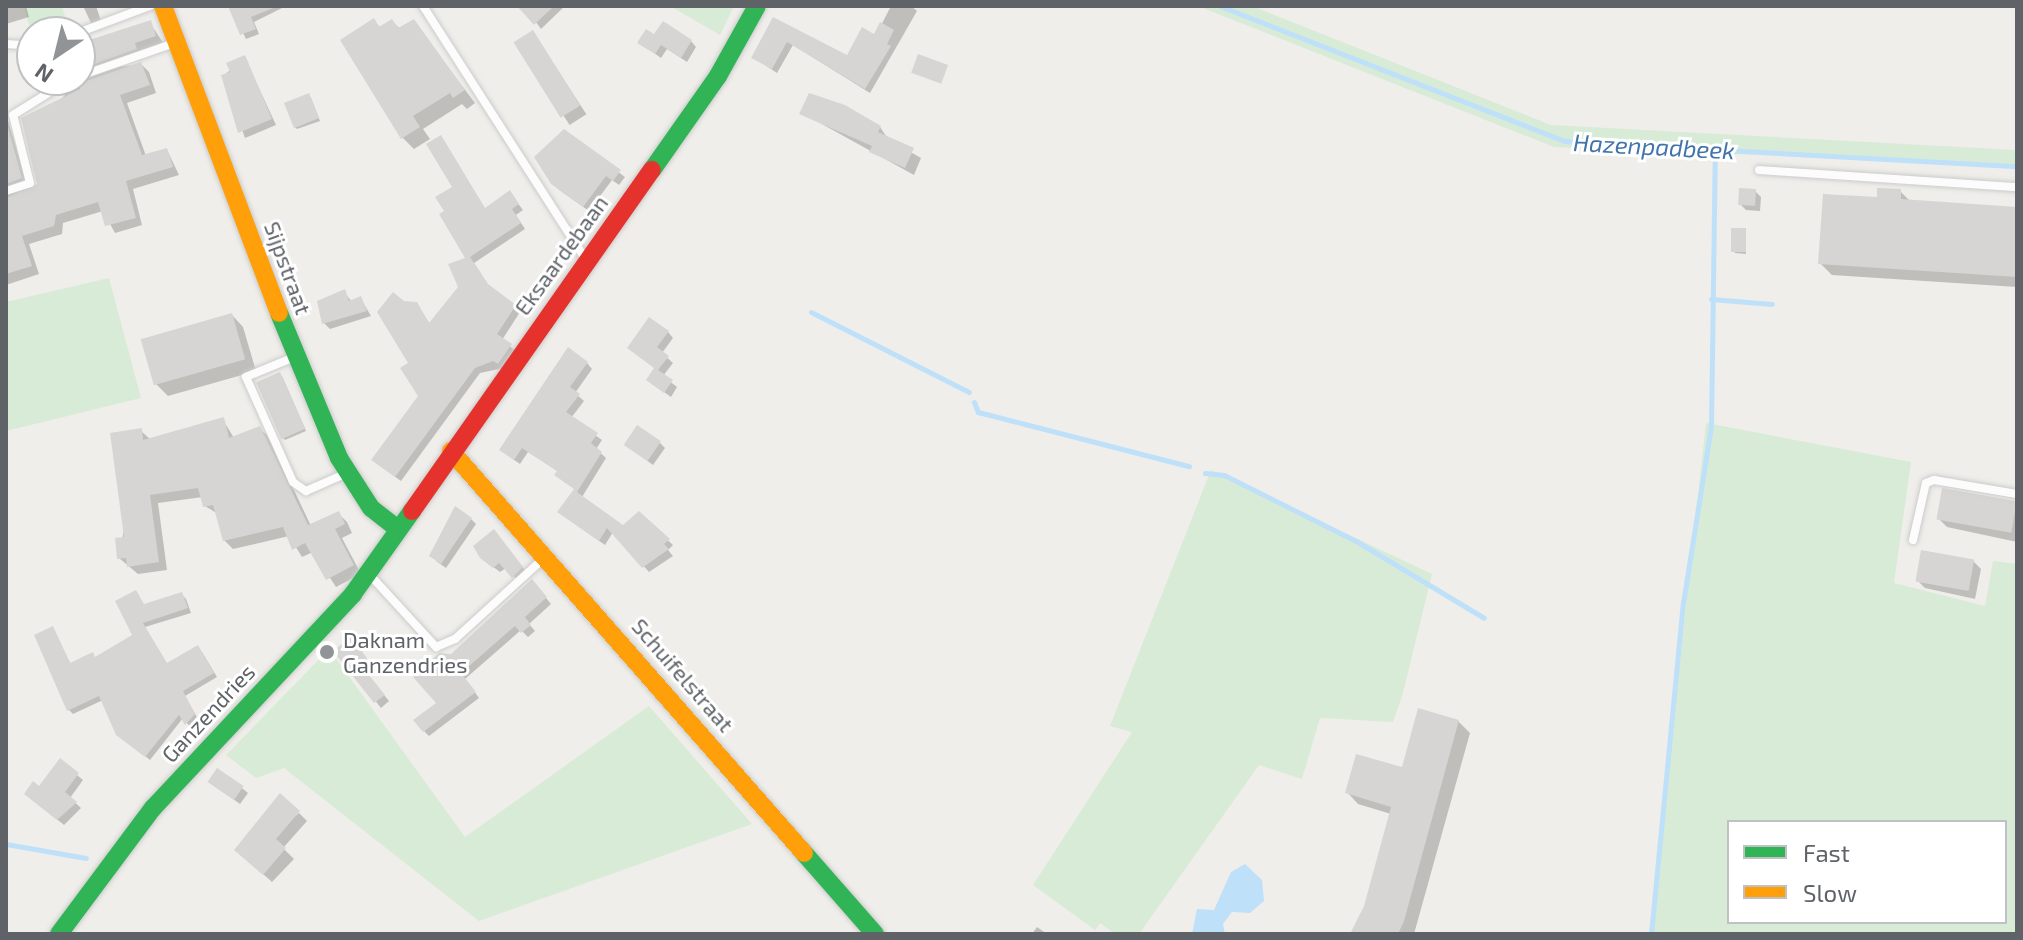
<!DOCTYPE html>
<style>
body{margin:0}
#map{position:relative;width:2023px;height:940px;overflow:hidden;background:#efeeea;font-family:"Exo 2",sans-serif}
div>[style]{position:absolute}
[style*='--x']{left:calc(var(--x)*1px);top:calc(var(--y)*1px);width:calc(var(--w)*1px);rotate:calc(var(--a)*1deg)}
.green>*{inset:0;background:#d8ebd6}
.water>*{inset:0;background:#bfe0f9}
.shadow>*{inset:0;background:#0003;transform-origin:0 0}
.stream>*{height:5px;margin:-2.5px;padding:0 2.5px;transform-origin:2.5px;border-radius:2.5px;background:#bfe0f9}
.building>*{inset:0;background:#d6d5d3;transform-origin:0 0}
.roads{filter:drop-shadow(0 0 2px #cbcccc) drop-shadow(0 0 2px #cbcccc)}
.lane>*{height:8px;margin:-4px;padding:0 4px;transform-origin:4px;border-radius:4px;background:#fdfcfc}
.fast>*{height:18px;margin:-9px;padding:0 9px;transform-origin:9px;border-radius:9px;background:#30b455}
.slow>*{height:18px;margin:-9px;padding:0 9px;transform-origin:9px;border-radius:9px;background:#ff9f0a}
.jam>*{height:18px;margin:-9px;padding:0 9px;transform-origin:9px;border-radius:9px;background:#e5322d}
.dots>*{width:22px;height:22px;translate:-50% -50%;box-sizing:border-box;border:4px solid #fff;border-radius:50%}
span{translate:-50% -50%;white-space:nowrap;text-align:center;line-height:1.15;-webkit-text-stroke:6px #fff;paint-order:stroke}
.street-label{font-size:22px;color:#5f6368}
.poi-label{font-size:22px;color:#5f6368}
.left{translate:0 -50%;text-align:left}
.water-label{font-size:24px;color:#4174aa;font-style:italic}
.frame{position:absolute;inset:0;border:8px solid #5f6368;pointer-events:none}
.legend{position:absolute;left:1727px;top:820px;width:280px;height:104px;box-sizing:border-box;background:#fff;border:2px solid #bfc1c3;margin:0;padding:10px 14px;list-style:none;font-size:24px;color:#5f6368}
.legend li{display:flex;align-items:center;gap:16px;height:40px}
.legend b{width:40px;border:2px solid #bfc1c3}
.north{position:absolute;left:16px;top:16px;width:80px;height:80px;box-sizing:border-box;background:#fff;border:2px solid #bfc1c3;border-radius:50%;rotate:215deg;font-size:22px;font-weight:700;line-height:32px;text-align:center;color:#5f6368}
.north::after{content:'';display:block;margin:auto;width:28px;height:36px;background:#919496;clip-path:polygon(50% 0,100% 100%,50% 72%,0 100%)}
</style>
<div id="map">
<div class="green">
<div style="clip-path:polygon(24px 6px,62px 6px,68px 27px,29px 25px)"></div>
<div style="clip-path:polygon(670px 6px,734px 6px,720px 35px)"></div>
<div style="clip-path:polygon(1198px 6px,1252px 6px,1551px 125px,2017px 150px,2017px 165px,1554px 147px)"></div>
<div style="clip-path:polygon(109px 278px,141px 398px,6px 431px,6px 302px)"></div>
<div style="clip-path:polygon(evenodd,1706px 423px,1911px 462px,1894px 583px,1985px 606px,1993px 561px,2017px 564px,2015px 934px,1650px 934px,1706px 423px,2005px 822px,2005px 922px,1729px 922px,1729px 822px,2005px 822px)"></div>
<div style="clip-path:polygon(1211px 470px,1432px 574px,1403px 693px,1393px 722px,1320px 718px,1302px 779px,1259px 765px,1139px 934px,1115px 934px,1100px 923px,1095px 930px,1033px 885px,1132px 732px,1110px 726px)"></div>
<div style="clip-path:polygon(329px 649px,465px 837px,649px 706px,752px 824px,479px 921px,284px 768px,256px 778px,226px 755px)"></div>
</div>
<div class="water">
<div style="clip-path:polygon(1245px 864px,1262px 880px,1264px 901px,1250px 913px,1232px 912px,1223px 924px,1225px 934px,1192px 934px,1197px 909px,1214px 910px,1231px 872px)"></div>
</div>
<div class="shadow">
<div style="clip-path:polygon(6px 6px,26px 6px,29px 17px,6px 24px)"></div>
<div style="clip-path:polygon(83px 6px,96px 6px,102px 24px,93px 27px)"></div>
<div style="clip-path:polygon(230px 6px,286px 6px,254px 22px,259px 34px,246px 39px)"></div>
<div style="clip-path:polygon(524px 6px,565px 6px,541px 29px)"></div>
<div style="clip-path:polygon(891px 6px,911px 6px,917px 11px,870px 93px,793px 45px,777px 73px,753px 57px,774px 20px,848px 58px,875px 37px)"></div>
<div style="clip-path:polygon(374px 21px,381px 28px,392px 21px,400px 29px,413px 21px,475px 103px,467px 109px,462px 104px,423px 129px,430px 139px,414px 149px,402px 137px)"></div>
<div style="clip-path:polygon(150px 23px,164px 44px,120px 67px,141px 64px,149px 72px,156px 93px,127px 103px,146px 156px,167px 150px,179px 175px,133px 189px,142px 225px,115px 233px,103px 211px,63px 223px,62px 234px,29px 244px,39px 274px,6px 285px,6px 114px,29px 190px,39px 185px,55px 105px,76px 84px,66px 88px,58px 80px,80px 80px,80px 45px)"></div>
<div style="left:533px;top:32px;width:98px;height:20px;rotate:57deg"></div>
<div style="clip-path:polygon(655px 37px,691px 41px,696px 47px,687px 62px,667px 49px,661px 58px,640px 43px)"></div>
<div style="clip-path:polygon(245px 58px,276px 125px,245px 138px,223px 76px)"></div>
<div style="clip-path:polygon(311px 98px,320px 121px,297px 129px,295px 127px)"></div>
<div style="clip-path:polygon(802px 113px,880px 127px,888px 139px,921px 158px,914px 175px)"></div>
<div style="clip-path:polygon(564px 132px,625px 177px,619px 185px,612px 180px,589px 211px,558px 189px)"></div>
<div style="clip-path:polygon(1755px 191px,1761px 197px,1760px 211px,1746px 210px,1740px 204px)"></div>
<div style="clip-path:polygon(1900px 191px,1911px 202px,2017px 209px,2017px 287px,1832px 275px,1820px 263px)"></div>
<div style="clip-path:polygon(510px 193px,523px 210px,516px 215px,525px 229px,474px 263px,491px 289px,520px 312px,502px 340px,516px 351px,504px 368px,480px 373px,401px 481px,379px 465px,421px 396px,404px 303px,416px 304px,430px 324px,460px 287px,486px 209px)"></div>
<div style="clip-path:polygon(1745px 230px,1746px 254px,1735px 253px,1733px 251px)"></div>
<div style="clip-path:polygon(344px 292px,352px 302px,361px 299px,371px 316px,330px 329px,324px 323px)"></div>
<div style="clip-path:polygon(232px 315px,243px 327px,256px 371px,168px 396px,156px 384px)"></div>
<div style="clip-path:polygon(668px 332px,673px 338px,662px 353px,673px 363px,663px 376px,677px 387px,671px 397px,654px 385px,656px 369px,629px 348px)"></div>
<div style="clip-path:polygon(587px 363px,592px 369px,575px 393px,584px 401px,571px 418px,602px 440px,596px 449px,606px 458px,582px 497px,623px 528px,639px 514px,673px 545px,668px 550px,673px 556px,649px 572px,613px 532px,605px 545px,565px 517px,576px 490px,559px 472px,528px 452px,520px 464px,507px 455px)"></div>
<div style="clip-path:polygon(282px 376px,306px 431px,285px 440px,283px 438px)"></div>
<div style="clip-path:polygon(223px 420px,234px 438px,260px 429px,269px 437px,311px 526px,338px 513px,347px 522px,352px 533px,342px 538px,361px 574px,336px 587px,313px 552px,302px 557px,289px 536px,233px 549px,224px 540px,218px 514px,205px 506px,203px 497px,158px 503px,167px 570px,138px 574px,119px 558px,141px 431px,151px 440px)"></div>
<div style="clip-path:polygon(660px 443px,665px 448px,653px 465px,631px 449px)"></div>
<div style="clip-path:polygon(2017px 504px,2017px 542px,1947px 527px,1938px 518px)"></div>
<div style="clip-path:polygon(471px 519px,476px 524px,446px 568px,436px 561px)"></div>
<div style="clip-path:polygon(499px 537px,528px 574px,519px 582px,506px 568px,500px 572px,488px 563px)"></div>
<div style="clip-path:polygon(1973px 561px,1981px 569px,1975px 599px,1925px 588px,1918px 581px)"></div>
<div style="clip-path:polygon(537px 587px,551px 604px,529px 624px,535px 631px,528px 637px,521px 630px,465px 679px,479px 698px,429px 736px,424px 731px,439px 703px,452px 656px)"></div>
<div style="clip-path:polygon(135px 592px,145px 606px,182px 595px,186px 599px,191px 613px,145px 627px,167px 665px,202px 652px,217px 677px,185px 696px,198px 719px,191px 728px,183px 718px,150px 760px,123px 738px,103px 700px,73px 714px,69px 710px,53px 628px,71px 665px,96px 659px,135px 636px)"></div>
<div style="clip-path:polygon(356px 645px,371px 665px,364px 671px,389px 701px,381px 708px,336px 651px)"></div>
<div style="clip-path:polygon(1458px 721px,1470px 733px,1414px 934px,1353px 934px,1366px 907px,1391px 814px,1358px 804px,1347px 792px,1403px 770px)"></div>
<div style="clip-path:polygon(60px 761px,83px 780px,70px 798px,81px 808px,64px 825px,32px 799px)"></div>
<div style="clip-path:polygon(216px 787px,242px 788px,248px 793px,240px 804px)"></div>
<div style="clip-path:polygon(299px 813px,307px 821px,283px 848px,294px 859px,272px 882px,245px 858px)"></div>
<div style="clip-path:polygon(1037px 927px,1047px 934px,1032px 934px)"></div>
</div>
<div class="stream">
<div style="--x:1220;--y:6;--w:370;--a:21.4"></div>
<div style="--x:1564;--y:141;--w:454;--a:3.2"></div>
<div style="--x:1711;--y:299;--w:61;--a:4.7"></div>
<div style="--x:811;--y:312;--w:177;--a:26.9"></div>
<div style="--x:974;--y:402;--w:11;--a:68"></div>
<div style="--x:978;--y:412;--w:218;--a:14.4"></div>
<div style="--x:1205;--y:473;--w:19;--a:6"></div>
<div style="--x:1224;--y:475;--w:148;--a:26.6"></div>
<div style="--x:1356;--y:541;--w:149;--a:31"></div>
<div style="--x:6;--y:844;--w:81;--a:9.9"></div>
<div style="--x:1651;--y:934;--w:333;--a:-84.5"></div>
<div style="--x:1683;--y:603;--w:178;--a:-81"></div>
<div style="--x:1711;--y:427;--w:278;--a:-89.2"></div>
</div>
<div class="building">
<div style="clip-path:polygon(228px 6px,278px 6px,251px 17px,256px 29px,240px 35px)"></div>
<div style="clip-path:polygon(517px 6px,554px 6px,534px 25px)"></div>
<div style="clip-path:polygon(773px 17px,847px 55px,862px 27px,874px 34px,880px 22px,894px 30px,887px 44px,891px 46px,865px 89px,787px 42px,772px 69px,751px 58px)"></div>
<div style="clip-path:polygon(374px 18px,379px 27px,392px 19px,398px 28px,414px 19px,465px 90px,453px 98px,450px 93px,413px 116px,420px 127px,401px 139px,340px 40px)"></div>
<div style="clip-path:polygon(151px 20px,156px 36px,135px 43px,137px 49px,80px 69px,80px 43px)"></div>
<div style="clip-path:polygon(663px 21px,692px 40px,681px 58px,661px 45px,655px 54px,637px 43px,646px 29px,654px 34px)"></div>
<div style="left:533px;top:30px;width:89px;height:23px;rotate:58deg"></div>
<div style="left:918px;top:54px;width:32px;height:20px;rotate:20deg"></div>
<div style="clip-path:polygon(245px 55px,272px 119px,238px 133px,221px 75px,230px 72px,226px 63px)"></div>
<div style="clip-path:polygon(141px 62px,150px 85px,120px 95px,142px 155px,167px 148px,173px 167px,126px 181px,136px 218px,105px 226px,98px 202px,56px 215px,54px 226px,22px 236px,32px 266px,6px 274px,6px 198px,37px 184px,21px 118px,80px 89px,80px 83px)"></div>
<div style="left:309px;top:93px;width:27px;height:27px;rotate:68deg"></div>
<div style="clip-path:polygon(809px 93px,845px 105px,881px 126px,878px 132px,914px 148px,905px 168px,869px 152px,872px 146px,799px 114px)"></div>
<div style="clip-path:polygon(6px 120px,22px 178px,6px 184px)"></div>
<div style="clip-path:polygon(564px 129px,621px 170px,613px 181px,606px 176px,583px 207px,551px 184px,534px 157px)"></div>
<div style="clip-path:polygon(441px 135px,485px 208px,510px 190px,519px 204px,512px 209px,521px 223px,470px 257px,488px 284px,516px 305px,497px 334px,512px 344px,498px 364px,493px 361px,475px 368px,395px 477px,371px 460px,418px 396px,400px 368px,408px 363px,377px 312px,393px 292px,404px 301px,417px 302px,429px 323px,458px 287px,448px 264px,465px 258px,439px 214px,444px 211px,435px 197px,452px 187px,426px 144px)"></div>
<div style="left:1739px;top:188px;width:17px;height:17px;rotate:3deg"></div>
<div style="clip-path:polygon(1877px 188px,1901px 189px,1901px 199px,2017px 207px,2017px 277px,1818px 264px,1823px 194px,1877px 197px)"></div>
<div style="left:1731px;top:228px;width:15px;height:24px"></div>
<div style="clip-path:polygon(345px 289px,349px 301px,361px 296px,367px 311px,322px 324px,317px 301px)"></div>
<div style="left:232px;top:313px;width:48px;height:95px;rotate:74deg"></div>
<div style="clip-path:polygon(649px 317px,669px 331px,657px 347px,669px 356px,658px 370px,673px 380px,664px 393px,646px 380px,654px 368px,627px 348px)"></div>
<div style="clip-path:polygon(568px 347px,588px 362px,570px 387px,580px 394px,566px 412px,598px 433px,591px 443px,602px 452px,577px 492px,623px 525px,639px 511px,670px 539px,664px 544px,669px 549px,642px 568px,607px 528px,599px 541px,557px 512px,574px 489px,554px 475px,557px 471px,522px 448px,514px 460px,499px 450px)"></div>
<div style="left:280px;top:372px;width:62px;height:26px;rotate:66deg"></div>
<div style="clip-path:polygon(224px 417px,229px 438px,260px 426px,308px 525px,339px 511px,345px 524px,335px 529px,354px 565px,326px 580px,305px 543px,292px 550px,283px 527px,223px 541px,213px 505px,203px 507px,198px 488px,150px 495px,159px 562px,127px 567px,126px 558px,117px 559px,115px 538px,124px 537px,110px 433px,142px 428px,143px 440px)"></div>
<div style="left:637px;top:425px;width:29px;height:24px;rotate:34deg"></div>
<div style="left:1942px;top:488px;width:76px;height:32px;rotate:10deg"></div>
<div style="clip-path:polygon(455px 506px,472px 518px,441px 564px,429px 556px)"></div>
<div style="clip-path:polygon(494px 529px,523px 567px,512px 578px,499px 563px,493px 568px,480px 558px,473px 546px)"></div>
<div style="left:1921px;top:550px;width:54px;height:32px;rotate:10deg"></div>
<div style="clip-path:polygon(532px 579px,547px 597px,525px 617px,531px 625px,521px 633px,515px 626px,461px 673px,476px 692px,423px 732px,413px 720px,436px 703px,413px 677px,439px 653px,451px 654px)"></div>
<div style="clip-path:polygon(136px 590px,144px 604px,182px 592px,188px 608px,143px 623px,167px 663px,198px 645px,214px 673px,183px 691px,195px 714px,185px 725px,179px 715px,145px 757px,116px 735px,99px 696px,67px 711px,34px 635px,53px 626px,70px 663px,93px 652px,95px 657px,132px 635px,115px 601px)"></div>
<div style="clip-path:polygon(351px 637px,367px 658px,360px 664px,385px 695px,374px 703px,333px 651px)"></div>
<div style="clip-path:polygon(1418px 708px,1459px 720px,1404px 921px,1398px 934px,1350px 934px,1364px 906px,1391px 807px,1345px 793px,1356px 754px,1402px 767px)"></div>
<div style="clip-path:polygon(60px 758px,79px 773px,65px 792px,77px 802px,57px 820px,24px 794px,33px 781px,39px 786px)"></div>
<div style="left:217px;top:768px;width:32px;height:17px;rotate:34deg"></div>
<div style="clip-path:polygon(280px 793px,300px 811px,276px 839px,286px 848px,263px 875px,234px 850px)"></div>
</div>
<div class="roads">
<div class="lane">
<div style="--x:423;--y:6;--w:302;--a:57.3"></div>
<div style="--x:80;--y:32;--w:75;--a:-20.4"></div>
<div style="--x:6;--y:44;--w:26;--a:4"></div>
<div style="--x:80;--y:76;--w:100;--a:-19.3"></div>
<div style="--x:1759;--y:170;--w:259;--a:3.8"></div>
<div style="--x:6;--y:191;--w:25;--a:-18"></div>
<div style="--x:30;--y:183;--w:70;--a:-104"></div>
<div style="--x:13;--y:115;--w:66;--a:-32"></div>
<div style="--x:292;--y:358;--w:50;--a:157.6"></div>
<div style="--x:246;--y:377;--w:115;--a:65.9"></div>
<div style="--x:293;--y:482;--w:16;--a:35"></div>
<div style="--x:306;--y:491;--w:45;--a:-23.7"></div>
<div style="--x:1913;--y:540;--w:58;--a:-77.2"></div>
<div style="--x:1926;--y:483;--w:9;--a:-21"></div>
<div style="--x:1934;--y:480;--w:84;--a:9.6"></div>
<div style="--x:370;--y:575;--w:98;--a:47.5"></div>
<div style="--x:436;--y:647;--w:21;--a:-23"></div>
<div style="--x:455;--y:639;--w:120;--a:-42.3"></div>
</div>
<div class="fast">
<div style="--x:652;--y:170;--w:115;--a:-54.9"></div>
<div style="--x:718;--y:76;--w:80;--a:-60.9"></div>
<div style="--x:279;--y:313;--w:157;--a:67.5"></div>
<div style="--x:339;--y:458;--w:59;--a:57.4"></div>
<div style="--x:371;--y:508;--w:34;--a:38"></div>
<div style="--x:804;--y:853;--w:108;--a:48.8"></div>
<div style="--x:59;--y:934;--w:157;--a:-53.3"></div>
<div style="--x:153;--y:808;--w:293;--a:-46.9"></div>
<div style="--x:353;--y:594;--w:102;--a:-54.6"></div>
</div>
<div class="slow">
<div style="--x:163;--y:6;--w:328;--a:69.3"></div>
<div style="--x:451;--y:451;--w:535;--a:48.71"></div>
</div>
<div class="jam">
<div style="--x:412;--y:511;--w:417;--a:-54.9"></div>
</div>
</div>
<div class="dots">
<div style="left:327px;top:652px;background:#919496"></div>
</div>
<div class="street-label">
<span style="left:561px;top:255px;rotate:-54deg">Eksaardebaan</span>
<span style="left:288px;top:268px;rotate:70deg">Sijpstraat</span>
<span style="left:683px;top:675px;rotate:49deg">Schuifelstraat</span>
<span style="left:208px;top:713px;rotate:-47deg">Ganzendries</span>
</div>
<div class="poi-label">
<span class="left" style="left:343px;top:652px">Daknam<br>Ganzendries</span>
</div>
<div class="water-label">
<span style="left:1654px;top:146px;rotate:3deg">Hazenpadbeek</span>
</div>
<div class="frame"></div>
<ul class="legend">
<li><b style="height:10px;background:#30b455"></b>Fast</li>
<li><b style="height:10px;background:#ff9f0a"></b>Slow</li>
</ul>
<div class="north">N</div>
</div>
